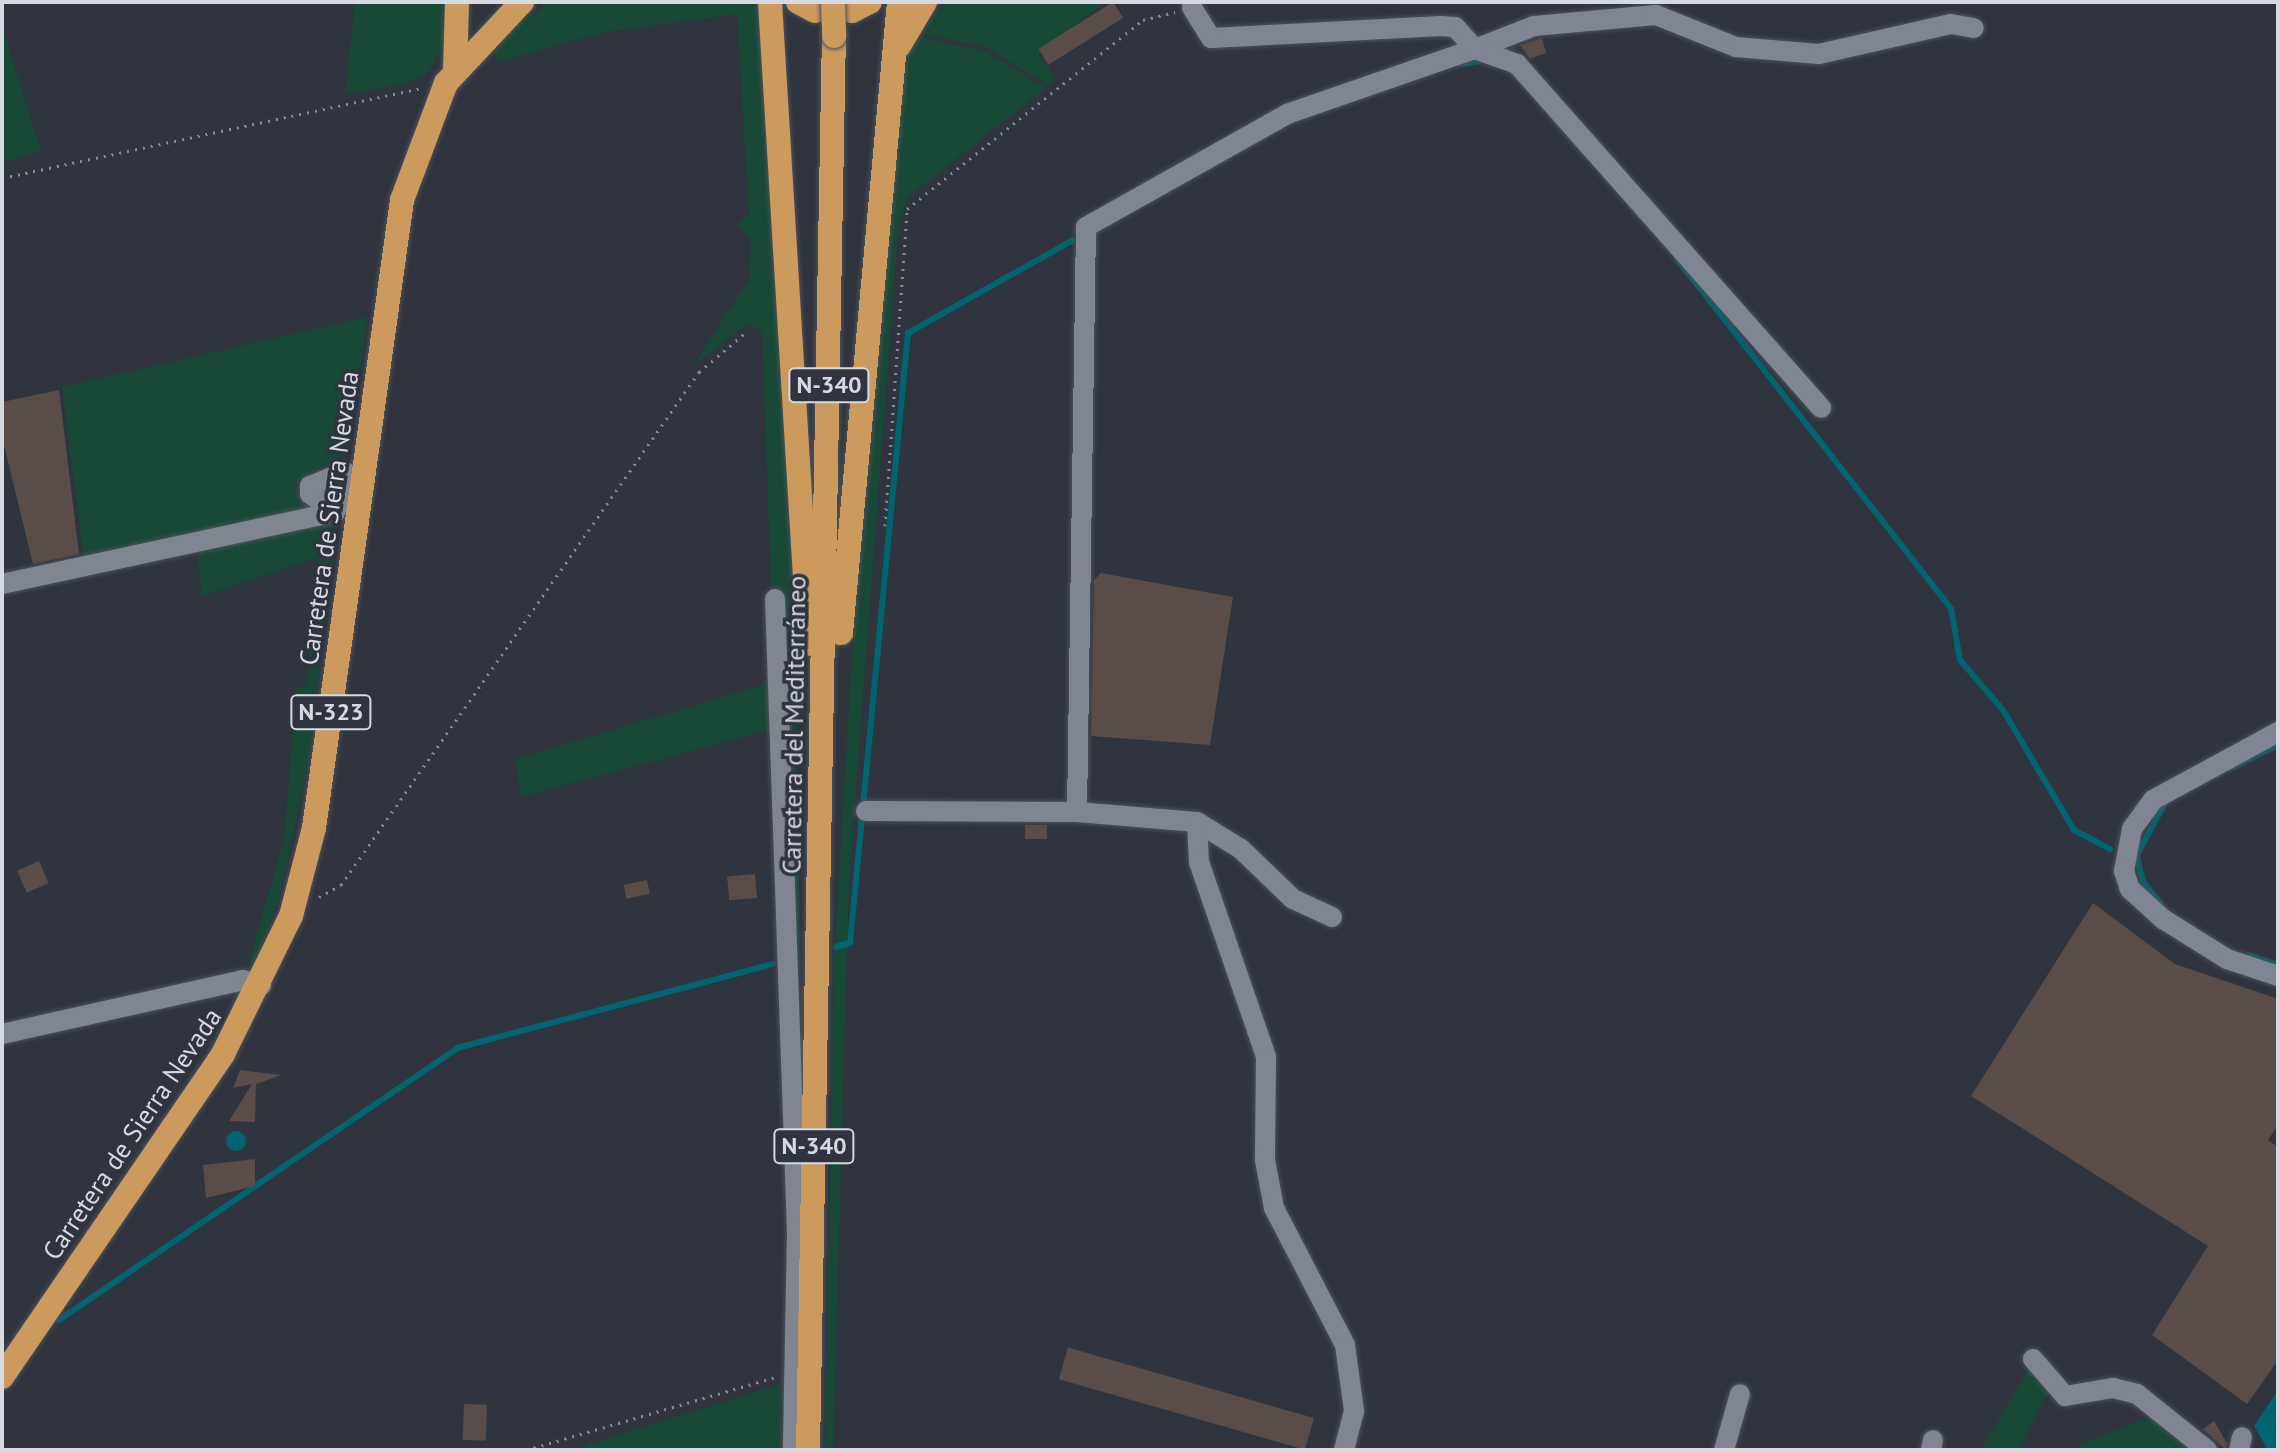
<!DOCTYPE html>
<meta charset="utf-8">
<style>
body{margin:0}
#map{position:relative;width:2280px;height:1452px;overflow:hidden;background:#2f343f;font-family:"PT Sans",sans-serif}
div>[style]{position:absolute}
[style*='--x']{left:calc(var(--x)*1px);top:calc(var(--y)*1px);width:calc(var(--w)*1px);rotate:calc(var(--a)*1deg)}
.green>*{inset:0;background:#174936}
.water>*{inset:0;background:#006471}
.round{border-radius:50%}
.stream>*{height:6px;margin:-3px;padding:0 3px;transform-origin:3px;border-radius:3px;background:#006471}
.building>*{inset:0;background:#5a4c48;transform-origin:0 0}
.path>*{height:3px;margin-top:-1.5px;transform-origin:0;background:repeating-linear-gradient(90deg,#848891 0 2px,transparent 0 8px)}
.roads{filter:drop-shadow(0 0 2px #4c5159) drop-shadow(0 0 2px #4c5159)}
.minor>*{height:20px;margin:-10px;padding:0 10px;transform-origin:10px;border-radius:10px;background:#7f8692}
.highway>*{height:24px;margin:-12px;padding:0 12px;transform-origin:12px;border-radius:12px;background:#cd9a5d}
.bridges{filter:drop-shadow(0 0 2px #4c5159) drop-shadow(0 0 2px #4c5159)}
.highway-bridge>*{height:24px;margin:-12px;padding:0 12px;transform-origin:12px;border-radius:12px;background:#cd9a5d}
span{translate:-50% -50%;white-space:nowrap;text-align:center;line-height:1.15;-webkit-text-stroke:7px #2f343f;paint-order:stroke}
.shield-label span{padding:2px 6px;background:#2f343f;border:2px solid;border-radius:6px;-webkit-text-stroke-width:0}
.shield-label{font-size:24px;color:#d6d9e0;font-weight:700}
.street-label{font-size:26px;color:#d6d9e0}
.frame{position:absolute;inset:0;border:4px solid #d6d9e0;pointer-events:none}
</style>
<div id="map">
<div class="green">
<div style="clip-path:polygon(355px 2px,450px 2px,451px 29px,429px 72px,406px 84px,345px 94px)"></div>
<div style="clip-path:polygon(551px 2px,756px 2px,760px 12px,798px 616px,800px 1189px,783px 589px,771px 588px,762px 331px,746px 325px,693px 366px,749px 280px,751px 239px,737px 224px,749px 215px,737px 14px,605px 32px,497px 62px,494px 48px,510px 29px)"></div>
<div style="clip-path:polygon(945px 2px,1105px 2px,1039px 54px,1056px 79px,1048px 85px,986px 47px,919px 33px)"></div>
<div style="clip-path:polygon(2px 27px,41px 151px,2px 162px)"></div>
<div style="clip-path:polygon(916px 36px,986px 52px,1046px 88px,907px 198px,898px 231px,849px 881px,833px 1450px,825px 1450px,834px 960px,859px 534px,902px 61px)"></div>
<div style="clip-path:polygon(368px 317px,350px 452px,295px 482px,299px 500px,316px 511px,84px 559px,62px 387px)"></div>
<div style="clip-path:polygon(338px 520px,306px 775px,280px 895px,253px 967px,248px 964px,284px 840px,296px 689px,307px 684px,317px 558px,202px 596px,196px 545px)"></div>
<div style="clip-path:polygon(768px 683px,770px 730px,520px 797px,516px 759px)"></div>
<div style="clip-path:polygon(2030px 1366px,2049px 1391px,2025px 1437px,2017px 1450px,1981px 1450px)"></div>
<div style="clip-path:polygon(781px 1384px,780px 1450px,586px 1450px,586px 1445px)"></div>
<div style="clip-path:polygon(2152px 1416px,2193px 1450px,2069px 1450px,2090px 1440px)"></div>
</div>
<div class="water">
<div class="round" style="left:226px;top:1131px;width:20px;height:20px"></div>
<div style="clip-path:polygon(2278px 1390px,2278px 1450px,2268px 1450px,2254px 1426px)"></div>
</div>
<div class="stream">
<div style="--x:1461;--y:64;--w:24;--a:-9"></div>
<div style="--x:1677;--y:259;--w:444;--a:51.9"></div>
<div style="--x:1951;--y:608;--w:53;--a:80.2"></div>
<div style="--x:1960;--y:660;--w:66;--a:49.3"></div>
<div style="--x:2003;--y:710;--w:139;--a:59.4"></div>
<div style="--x:2074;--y:830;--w:41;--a:27.8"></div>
<div style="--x:2231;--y:768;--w:52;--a:-26.1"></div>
<div style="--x:2161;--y:904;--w:28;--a:-129"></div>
<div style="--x:2143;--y:882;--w:28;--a:-103"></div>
<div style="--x:2137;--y:855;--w:59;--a:-61.7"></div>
<div style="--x:836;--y:947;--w:15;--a:-16"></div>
<div style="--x:850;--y:943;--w:613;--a:-84.57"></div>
<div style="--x:908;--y:333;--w:189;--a:-29.4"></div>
<div style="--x:2249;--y:955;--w:31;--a:19"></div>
<div style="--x:59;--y:1320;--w:482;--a:-34.3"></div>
<div style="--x:457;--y:1048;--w:327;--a:-14.9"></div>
</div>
<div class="building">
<div style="left:1113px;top:2px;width:19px;height:88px;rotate:58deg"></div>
<div style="clip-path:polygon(1542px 38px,1546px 53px,1530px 59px,1520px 45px)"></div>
<div style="clip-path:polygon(59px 390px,79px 554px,33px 564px,2px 437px,2px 402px)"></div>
<div style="clip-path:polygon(1101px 573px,1233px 597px,1210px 745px,1091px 736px,1094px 580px)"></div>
<div style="left:1025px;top:825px;width:22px;height:14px"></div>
<div style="left:39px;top:861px;width:24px;height:24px;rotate:66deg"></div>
<div style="left:755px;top:874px;width:24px;height:28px;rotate:85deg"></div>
<div style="left:647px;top:880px;width:14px;height:24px;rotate:78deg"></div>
<div style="clip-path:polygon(2093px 903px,2175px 964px,2278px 999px,2278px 1125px,2268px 1140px,2278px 1147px,2278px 1360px,2247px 1404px,2152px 1335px,2208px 1246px,1971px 1096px)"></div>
<div style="clip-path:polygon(240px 1070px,282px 1075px,256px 1084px,255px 1122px,229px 1121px,252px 1084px,233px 1088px)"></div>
<div style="clip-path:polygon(255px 1159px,255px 1186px,206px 1198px,203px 1165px)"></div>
<div style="left:464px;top:1404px;width:23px;height:36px;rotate:2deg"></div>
<div style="left:1314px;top:1418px;width:33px;height:256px;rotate:106deg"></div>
<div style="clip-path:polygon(2214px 1421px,2227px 1443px,2226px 1450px,2203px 1429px)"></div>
</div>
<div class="path">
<div style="--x:2;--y:178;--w:431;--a:-12.1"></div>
<div style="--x:885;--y:526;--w:318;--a:-86"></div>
<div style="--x:907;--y:209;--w:302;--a:-38.7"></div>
<div style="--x:1143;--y:20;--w:33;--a:-14"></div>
<div style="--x:319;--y:897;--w:25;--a:-29"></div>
<div style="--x:341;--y:885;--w:626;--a:-55.09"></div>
<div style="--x:699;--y:372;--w:59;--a:-40.2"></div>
<div style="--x:526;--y:1450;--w:260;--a:-16.3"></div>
</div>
<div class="roads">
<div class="minor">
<div style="--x:1475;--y:49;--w:63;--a:-21.3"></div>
<div style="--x:1534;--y:26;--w:122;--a:-5.2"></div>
<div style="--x:1656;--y:15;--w:86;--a:21.8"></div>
<div style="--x:1736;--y:47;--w:83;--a:4.8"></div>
<div style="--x:1819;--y:54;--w:135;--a:-12.8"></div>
<div style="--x:1951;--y:24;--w:23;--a:10"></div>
<div style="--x:1475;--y:49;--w:45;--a:19.7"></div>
<div style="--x:1517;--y:64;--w:459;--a:48.5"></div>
<div style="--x:335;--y:512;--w:31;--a:-144"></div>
<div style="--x:310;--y:494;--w:8;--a:-90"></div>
<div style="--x:310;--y:486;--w:38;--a:-22"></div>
<div style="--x:345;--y:472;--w:18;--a:90"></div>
<div style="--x:2;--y:584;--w:341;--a:-12.2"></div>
<div style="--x:335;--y:512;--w:24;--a:-66"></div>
<div style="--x:345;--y:490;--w:17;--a:-3"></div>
<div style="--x:775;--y:599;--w:634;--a:88.01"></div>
<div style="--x:797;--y:1233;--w:217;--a:91.1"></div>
<div style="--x:2278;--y:732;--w:142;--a:151.5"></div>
<div style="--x:2153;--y:800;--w:36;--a:126"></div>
<div style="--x:2132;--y:829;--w:43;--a:100.8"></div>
<div style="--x:2124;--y:871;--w:19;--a:72"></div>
<div style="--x:2130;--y:889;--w:45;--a:42.3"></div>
<div style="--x:2163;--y:919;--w:75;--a:32"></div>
<div style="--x:2227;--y:959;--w:54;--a:18.4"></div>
<div style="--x:866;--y:811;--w:211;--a:0.3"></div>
<div style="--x:1077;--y:812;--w:120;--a:4.8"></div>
<div style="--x:1197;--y:822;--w:52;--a:31.5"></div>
<div style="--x:1241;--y:849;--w:72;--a:43.9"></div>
<div style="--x:1293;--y:899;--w:43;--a:24.8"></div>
<div style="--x:1077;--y:812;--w:585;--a:-89.12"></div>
<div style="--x:1086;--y:227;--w:231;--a:-29.3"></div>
<div style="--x:1287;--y:114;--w:199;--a:-19.1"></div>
<div style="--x:1475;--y:49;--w:30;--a:-132"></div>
<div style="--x:1455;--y:27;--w:14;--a:-176"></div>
<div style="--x:1441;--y:26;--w:230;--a:177"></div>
<div style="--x:1211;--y:38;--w:36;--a:-122"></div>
<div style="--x:1197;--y:822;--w:40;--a:87.1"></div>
<div style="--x:1199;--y:862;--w:206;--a:71"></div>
<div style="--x:1266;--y:1057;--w:103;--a:90.6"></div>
<div style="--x:1265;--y:1160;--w:49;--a:79.4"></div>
<div style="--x:1274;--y:1208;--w:154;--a:62.6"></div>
<div style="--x:1345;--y:1345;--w:67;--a:82.2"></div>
<div style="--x:1354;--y:1411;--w:40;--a:104.4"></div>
<div style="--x:2;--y:1034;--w:247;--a:-12.6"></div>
<div style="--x:243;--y:980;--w:19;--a:16"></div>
<div style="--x:2033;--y:1359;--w:49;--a:49.1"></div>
<div style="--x:2065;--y:1396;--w:49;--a:-9.5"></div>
<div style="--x:2113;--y:1388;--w:25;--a:14"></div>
<div style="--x:2137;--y:1394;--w:90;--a:38.7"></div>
<div style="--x:1724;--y:1450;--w:58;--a:-74.1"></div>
<div style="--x:1931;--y:1450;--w:10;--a:-79"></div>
<div style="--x:2239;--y:1450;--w:13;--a:-77"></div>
</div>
<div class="highway">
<div style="--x:770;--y:2;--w:643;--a:86.52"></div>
<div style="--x:798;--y:2;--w:19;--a:28"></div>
<div style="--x:852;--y:11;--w:20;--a:-27"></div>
<div style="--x:899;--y:46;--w:51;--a:-59.4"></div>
<div style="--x:455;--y:71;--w:69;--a:-88.3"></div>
<div style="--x:841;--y:633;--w:634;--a:-84.75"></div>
<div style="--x:2;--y:1377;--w:391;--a:-55.6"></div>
<div style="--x:223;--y:1054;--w:154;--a:-63.8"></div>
<div style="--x:291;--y:916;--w:91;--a:-75.4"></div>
<div style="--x:314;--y:828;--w:634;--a:-82.02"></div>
<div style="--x:402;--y:200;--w:125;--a:-69.4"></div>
<div style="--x:446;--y:83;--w:111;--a:-46.8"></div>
<div style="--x:808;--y:1450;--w:1414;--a:-88.95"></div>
</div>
</div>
<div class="bridges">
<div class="highway-bridge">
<div style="--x:833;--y:2;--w:34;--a:88"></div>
</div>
</div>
<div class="shield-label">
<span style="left:829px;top:385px">N-340</span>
<span style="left:331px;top:712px">N-323</span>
<span style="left:814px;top:1146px">N-340</span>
</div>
<div class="street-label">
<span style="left:329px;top:518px;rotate:-82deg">Carretera de Sierra Nevada</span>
<span style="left:794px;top:725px;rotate:-89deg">Carretera del Mediterráneo</span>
<span style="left:132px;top:1134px;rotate:-56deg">Carretera de Sierra Nevada</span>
</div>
<div class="frame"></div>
</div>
